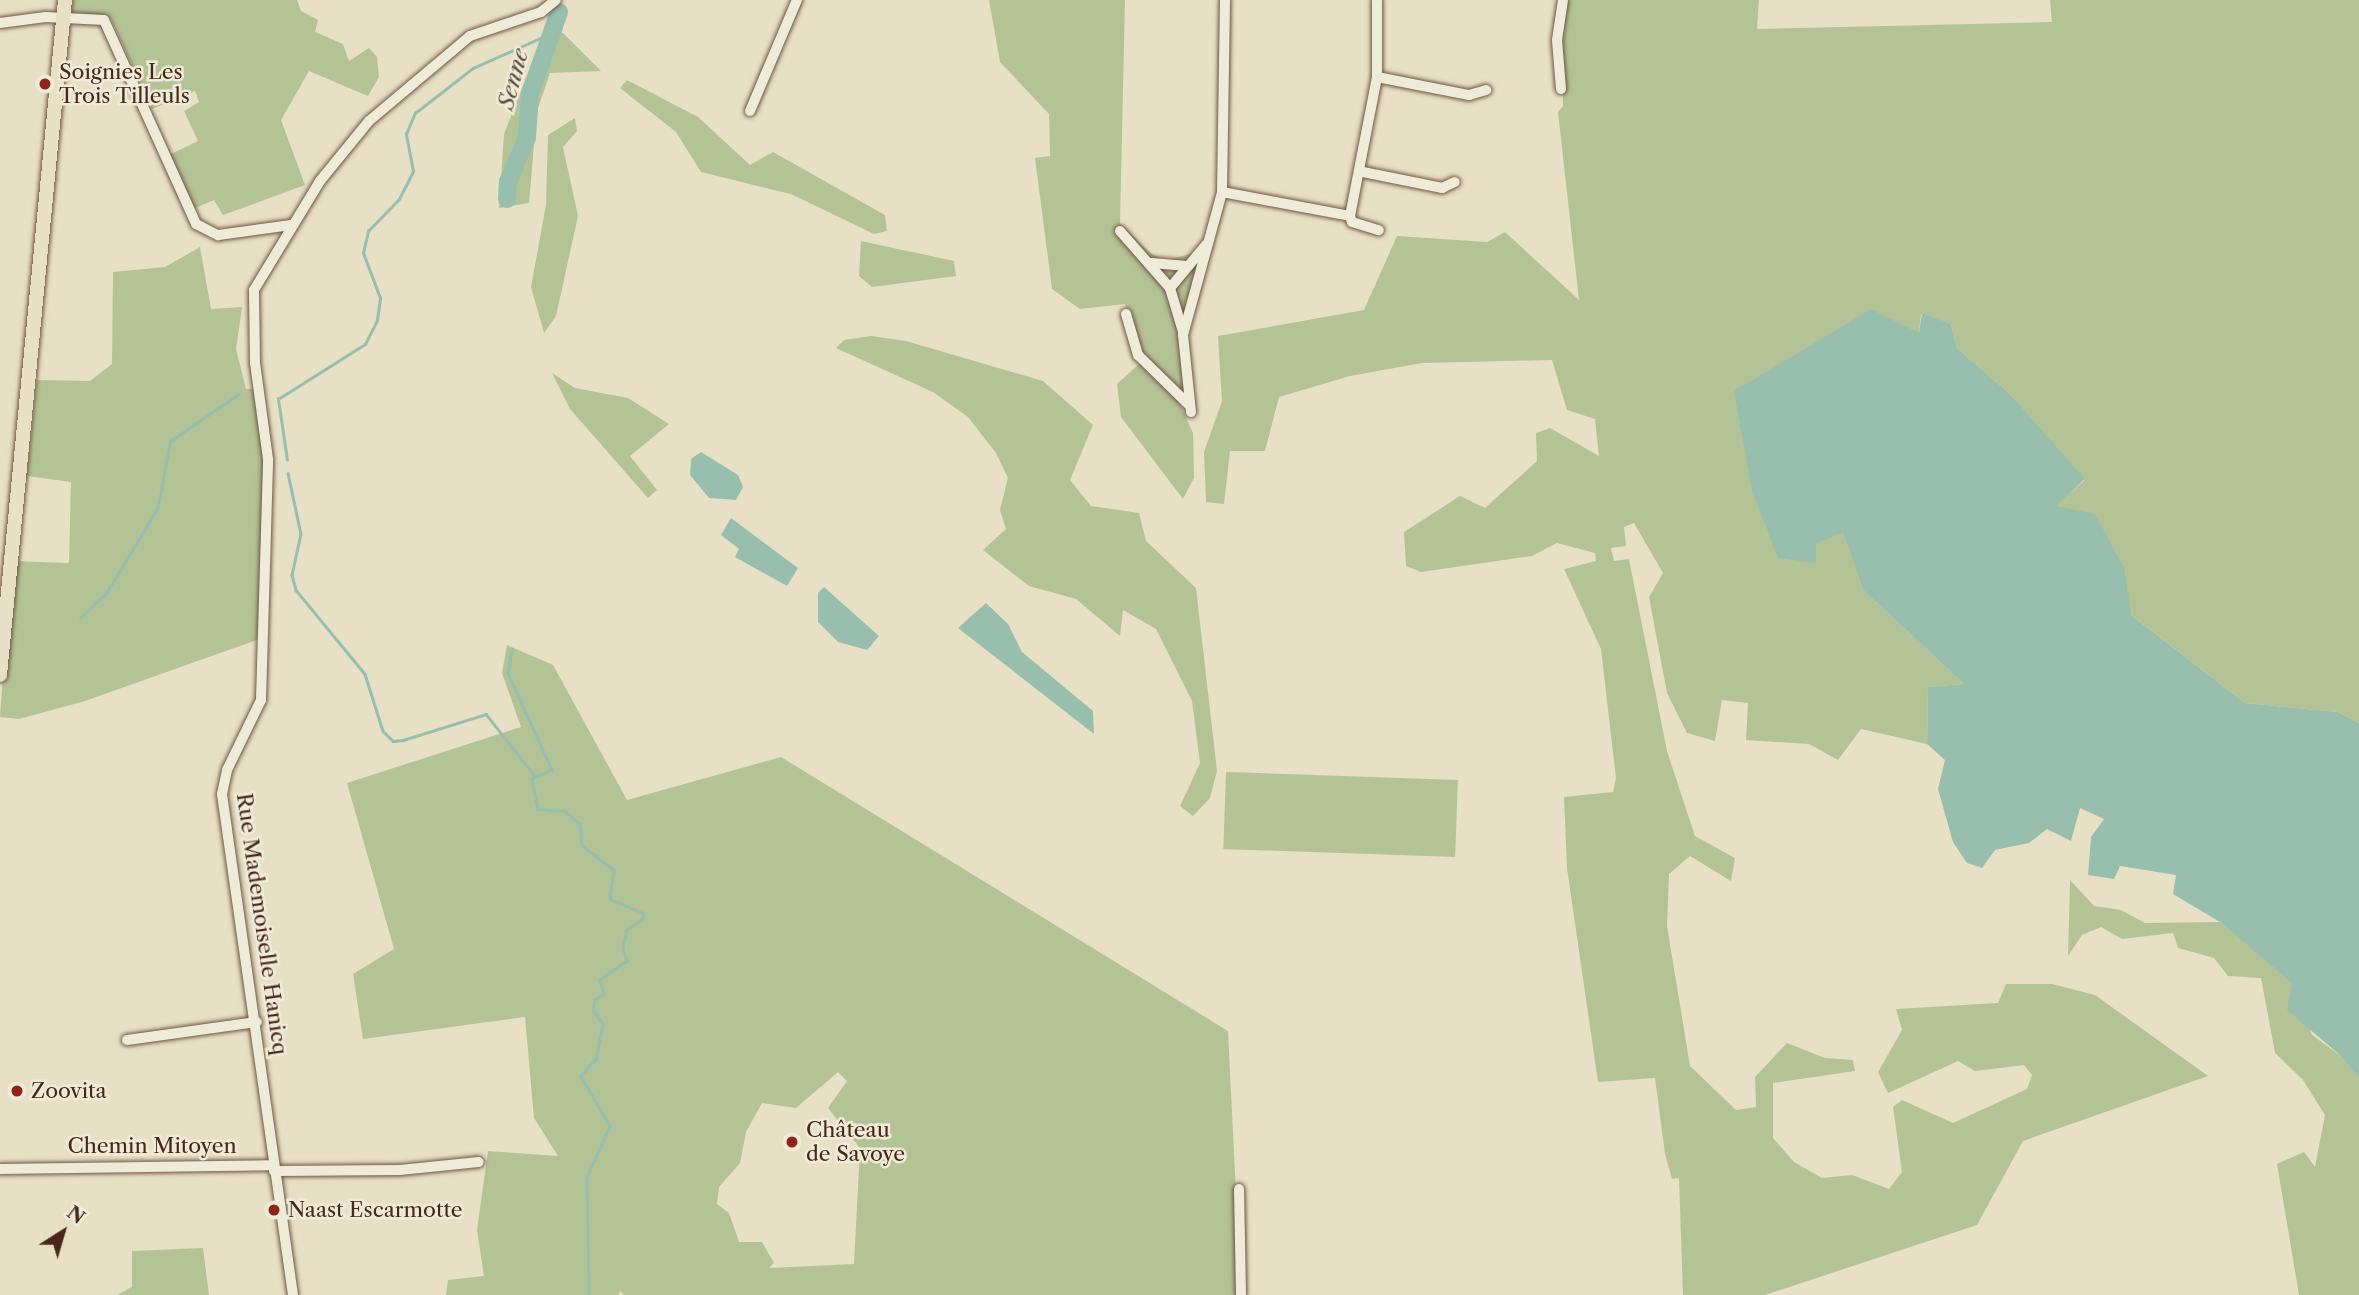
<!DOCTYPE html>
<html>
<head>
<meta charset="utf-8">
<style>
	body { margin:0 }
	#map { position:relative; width:2359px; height:1295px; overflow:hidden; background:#e7e0c5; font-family:"Libre Caslon Text",serif }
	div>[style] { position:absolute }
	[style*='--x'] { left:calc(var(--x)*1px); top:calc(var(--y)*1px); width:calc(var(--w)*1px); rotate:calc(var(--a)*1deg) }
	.green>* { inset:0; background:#b3c396; transform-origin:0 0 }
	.water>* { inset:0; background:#98beae }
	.stream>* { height:2.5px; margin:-1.25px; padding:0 1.25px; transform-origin:1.25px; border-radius:1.25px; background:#98beae }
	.river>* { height:18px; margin:-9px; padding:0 9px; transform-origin:9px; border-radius:9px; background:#98beae }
	.roads { filter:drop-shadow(0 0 2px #715642) drop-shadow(0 0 2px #715642) }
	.minor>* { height:10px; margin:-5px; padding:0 5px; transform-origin:5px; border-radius:5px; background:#efebd9 }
	.major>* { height:14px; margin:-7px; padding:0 7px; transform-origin:7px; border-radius:7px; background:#e7e0c5 }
	.dots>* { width:19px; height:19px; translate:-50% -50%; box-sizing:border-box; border:4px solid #efebd9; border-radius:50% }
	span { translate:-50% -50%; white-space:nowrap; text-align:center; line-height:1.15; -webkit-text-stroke:5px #efebd9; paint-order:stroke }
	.poi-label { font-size:21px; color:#4a2817 }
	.left { translate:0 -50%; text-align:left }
	.street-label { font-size:21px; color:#4a2817 }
	.water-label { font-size:23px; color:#5e4e3d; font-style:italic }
	.north { position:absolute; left:28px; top:1197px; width:70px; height:70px; -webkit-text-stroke:5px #efebd9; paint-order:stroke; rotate:37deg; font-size:19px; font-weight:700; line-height:28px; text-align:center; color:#4a2817 }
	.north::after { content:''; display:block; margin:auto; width:24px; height:32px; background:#4a2817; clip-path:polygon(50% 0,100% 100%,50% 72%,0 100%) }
</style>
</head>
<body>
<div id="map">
	<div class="green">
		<i style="clip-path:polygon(73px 0,297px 0,301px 11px,318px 20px,315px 32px,343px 44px,349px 61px,369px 48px,377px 57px,379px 77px,368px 96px,309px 71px,281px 120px,305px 185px,223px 215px,214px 200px,188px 211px,165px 157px,198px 141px,184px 111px,199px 102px,195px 91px,152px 109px,110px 17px,72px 12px)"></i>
		<i style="clip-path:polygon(989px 0,1125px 0,1120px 223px,1149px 252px,1166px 261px,1209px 248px,1188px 338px,1192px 403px,1176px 396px,1193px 433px,1194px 478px,1183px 499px,1121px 417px,1117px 384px,1141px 362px,1125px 304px,1080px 309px,1052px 289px,1035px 158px,1050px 156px,1049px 114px,1000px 62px)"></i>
		<i style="clip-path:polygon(1563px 0,1759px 0,1757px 29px,2052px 22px,2050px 0,2359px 0,2359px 723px,2338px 712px,2245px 703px,2130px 614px,2125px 570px,2055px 506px,2085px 480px,2011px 395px,1957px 348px,1951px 324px,1921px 314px,1919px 333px,1816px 544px,1843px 531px,1863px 590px,1964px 684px,1928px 687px,1927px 744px,1861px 729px,1838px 760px,1809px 744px,1746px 740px,1748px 703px,1722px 700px,1715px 741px,1687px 733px,1667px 693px,1649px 597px,1663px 573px,1634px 523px,1624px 527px,1626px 546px,1611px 548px,1614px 561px,1629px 559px,1667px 751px,1695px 836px,1735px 858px,1731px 881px,1690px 856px,1669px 874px,1667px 926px,1690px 1066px,1736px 1110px,1756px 1107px,1755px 1077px,1787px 1043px,1825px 1058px,1853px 1060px,1855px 1071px,1773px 1083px,1773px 1138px,1794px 1162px,1822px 1178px,1852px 1175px,1889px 1189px,1902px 1172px,1893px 1107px,1902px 1100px,1953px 1123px,2027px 1089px,2032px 1075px,2024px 1065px,1975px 1071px,1958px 1061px,1888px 1093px,1878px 1072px,1902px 1030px,1896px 1009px,1998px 1003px,2006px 984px,2052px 984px,2095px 995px,2208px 1076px,2023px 1141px,1977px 1225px,1765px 1295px,1683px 1295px,1679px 1178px,1672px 1179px,1665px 1154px,1655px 1078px,1598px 1082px,1567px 868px,1564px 797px,1613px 792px,1616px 778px,1601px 649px,1564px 569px,1596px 561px,1595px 553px,1557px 543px,1532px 556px,1421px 572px,1406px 566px,1404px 532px,1460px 496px,1485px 508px,1537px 461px,1536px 433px,1550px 428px,1599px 456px,1595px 419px,1567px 410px,1552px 360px,1422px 363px,1350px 376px,1279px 397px,1265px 451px,1230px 451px,1224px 504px,1206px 502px,1204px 452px,1222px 401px,1218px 336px,1364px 310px,1397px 236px,1487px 242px,1505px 232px,1579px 300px,1558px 112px,1563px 106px)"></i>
		<i style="clip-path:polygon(546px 27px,563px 33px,601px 71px,550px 73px,537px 111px,529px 203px,499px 208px,504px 134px)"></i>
		<i style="clip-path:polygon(627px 80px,698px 117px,750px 165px,773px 152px,885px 215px,887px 231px,874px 234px,791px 194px,701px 172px,676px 132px,620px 88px)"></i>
		<i style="clip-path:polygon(575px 118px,577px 131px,563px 147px,578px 216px,556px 316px,544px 333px,531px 287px,546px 205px,548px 135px)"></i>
		<i style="clip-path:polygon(861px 241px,954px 261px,956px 276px,872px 287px,859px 276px)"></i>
		<i style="clip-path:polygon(200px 247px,211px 309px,242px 307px,236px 349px,246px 389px,258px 389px,267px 448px,262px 638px,85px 701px,19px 719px,0 717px,11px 561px,69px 563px,71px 482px,27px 476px,37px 380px,90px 381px,112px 364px,113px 272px,165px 267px)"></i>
		<i style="clip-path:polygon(871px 336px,906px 341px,1043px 381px,1093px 425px,1070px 480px,1091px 506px,1139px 513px,1146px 541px,1196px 588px,1217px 771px,1210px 798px,1193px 816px,1180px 806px,1200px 763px,1192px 701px,1156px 629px,1123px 610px,1120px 636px,1076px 599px,1029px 586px,983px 550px,1006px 529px,1000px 510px,1008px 478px,996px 453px,968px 417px,933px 392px,836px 348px,844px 340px)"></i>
		<i style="clip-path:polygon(552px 373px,575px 388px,628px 398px,669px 424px,630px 456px,657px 490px,648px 498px,570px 409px)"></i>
		<i style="clip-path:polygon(evenodd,507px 645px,553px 665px,627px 800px,781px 757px,1228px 1031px,1241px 1295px,624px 1295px,620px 1291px,619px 1295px,446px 1295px,448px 1280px,484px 1276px,477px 1230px,488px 1151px,558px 1156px,534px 1118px,525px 1017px,363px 1039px,353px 974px,394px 949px,347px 783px,521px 727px,502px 673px,507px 645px,838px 1072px,847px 1081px,828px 1108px,860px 1148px,854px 1264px,769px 1268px,774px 1263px,762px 1242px,739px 1242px,729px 1213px,717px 1204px,719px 1187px,740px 1163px,746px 1132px,762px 1103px,796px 1108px,838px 1072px)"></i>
		<i style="left:1226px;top:772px;width:232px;height:77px;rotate:2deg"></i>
		<i style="clip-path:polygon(2070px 880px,2094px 906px,2121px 910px,2145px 923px,2220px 922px,2293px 983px,2312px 1035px,2341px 1056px,2359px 1079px,2359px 1295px,2299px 1295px,2277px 1164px,2304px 1152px,2315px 1167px,2325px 1115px,2303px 1080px,2275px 1053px,2261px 978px,2228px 976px,2214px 958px,2178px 948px,2173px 933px,2122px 939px,2101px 927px,2082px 935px,2068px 956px)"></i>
		<i style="clip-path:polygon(203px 1248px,209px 1295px,117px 1295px,132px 1287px,132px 1251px)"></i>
	</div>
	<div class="water">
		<i style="clip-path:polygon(1871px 309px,1919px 333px,1922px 313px,1951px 324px,1957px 348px,2011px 395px,2085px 479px,2056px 506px,2095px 514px,2125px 570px,2131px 615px,2245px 703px,2338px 712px,2359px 723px,2359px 1079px,2341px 1056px,2287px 1010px,2292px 983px,2220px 922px,2173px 894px,2176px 875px,2120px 866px,2114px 879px,2088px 875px,2091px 837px,2104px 819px,2080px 808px,2071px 841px,2047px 829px,2029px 843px,1995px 850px,1982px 868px,1967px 863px,1953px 842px,1938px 789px,1945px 760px,1927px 744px,1928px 687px,1964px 684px,1863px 590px,1843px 532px,1816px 544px,1816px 563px,1778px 558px,1752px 491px,1734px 391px)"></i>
		<i style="clip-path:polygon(701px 452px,738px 475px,743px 487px,736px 500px,709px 498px,690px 475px,691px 459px)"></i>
		<i style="clip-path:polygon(731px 518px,798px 568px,787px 586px,735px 557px,739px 549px,721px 535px)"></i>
		<i style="clip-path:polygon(824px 587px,879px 636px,867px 650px,838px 642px,818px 622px,818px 593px)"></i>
		<i style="clip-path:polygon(986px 603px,1008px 624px,1022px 652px,1093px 711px,1094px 734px,958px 628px)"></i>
	</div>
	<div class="stream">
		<i style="--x:287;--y:460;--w:62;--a:-98.4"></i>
		<i style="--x:278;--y:399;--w:103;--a:-32.3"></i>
		<i style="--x:365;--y:344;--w:27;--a:-63"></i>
		<i style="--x:377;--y:320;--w:22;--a:-82"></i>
		<i style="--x:380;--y:298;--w:48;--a:-110.7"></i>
		<i style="--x:363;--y:253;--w:23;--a:-77"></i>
		<i style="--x:368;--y:231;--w:45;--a:-45.9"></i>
		<i style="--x:399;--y:199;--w:31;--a:-63"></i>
		<i style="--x:413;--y:171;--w:38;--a:-101"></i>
		<i style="--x:406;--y:134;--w:23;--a:-67"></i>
		<i style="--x:415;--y:113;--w:73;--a:-37.8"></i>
		<i style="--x:473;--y:68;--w:89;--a:-24"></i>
		<i style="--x:288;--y:473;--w:62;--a:78"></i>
		<i style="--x:301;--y:534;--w:42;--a:102.4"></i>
		<i style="--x:292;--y:575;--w:16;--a:75"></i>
		<i style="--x:296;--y:590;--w:109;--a:50.6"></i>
		<i style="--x:365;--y:674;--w:60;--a:72.5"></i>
		<i style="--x:383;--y:731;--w:14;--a:45"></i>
		<i style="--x:393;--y:741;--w:10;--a:-6"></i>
		<i style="--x:403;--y:740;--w:87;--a:-17.4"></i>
		<i style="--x:486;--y:714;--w:80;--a:51.6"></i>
		<i style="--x:80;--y:618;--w:37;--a:-44"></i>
		<i style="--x:107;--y:592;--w:99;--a:-59"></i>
		<i style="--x:158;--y:507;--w:67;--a:-79.7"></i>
		<i style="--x:170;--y:441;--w:83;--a:-34.3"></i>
		<i style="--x:512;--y:649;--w:24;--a:99"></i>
		<i style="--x:508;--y:673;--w:107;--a:65.6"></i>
		<i style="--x:552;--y:770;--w:22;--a:156"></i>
		<i style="--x:532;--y:779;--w:31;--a:79"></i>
		<i style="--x:538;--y:809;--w:27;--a:4"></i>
		<i style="--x:565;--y:811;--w:20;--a:41"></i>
		<i style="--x:580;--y:824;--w:21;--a:85"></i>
		<i style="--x:582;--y:845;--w:41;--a:38"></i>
		<i style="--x:614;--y:870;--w:29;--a:98"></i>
		<i style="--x:610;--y:899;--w:36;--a:23"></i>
		<i style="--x:643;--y:913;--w:6;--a:90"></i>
		<i style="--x:643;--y:919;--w:19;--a:145"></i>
		<i style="--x:627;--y:930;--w:18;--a:103"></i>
		<i style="--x:623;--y:948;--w:14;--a:73"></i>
		<i style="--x:627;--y:961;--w:33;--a:145"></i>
		<i style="--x:600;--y:980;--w:15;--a:74"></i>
		<i style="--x:604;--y:994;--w:11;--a:146"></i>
		<i style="--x:595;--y:1000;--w:10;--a:101"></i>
		<i style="--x:593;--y:1010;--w:17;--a:54"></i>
		<i style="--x:603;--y:1024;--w:36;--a:101"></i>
		<i style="--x:596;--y:1059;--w:23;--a:131"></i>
		<i style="--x:581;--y:1076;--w:58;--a:59.9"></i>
		<i style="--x:610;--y:1126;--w:57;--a:113.9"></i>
		<i style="--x:587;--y:1178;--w:117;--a:89"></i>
	</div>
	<div class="river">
		<i style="--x:507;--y:199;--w:17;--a:-87"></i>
		<i style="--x:508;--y:182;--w:49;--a:-67.1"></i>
		<i style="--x:527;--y:137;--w:43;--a:-86"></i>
		<i style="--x:530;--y:94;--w:87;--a:-70.5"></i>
	</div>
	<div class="roads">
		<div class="minor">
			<i style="--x:0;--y:23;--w:46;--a:-7.4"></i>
			<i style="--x:46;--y:17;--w:58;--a:3"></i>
			<i style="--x:104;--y:20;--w:224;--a:65.7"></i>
			<i style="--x:196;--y:224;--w:25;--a:27"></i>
			<i style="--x:218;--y:235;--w:74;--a:-7.8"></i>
			<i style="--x:1377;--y:77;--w:94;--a:11.1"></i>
			<i style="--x:1469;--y:95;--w:18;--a:-16"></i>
			<i style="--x:1561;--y:89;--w:49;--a:-94.7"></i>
			<i style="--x:1557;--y:40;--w:40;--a:-81.5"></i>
			<i style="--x:750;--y:111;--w:121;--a:-67.1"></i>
			<i style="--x:1363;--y:172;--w:81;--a:11.4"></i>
			<i style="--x:1442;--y:188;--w:14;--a:-25"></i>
			<i style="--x:1222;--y:192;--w:130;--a:10.6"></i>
			<i style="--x:1350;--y:216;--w:142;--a:-79"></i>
			<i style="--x:1377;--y:77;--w:77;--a:-90"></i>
			<i style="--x:1350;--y:216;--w:6;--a:72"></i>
			<i style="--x:1352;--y:222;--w:28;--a:17"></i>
			<i style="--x:1120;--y:231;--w:76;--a:48.7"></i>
			<i style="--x:1170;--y:288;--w:46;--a:73.5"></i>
			<i style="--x:1152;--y:263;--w:32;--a:5"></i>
			<i style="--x:1170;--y:288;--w:56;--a:-50.1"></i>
			<i style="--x:1126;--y:314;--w:43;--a:73.7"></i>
			<i style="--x:1138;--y:355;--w:71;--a:44.4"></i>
			<i style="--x:1191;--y:412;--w:77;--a:-95.9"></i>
			<i style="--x:1183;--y:335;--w:148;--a:-74.7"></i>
			<i style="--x:1222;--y:192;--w:192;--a:-89.1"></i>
			<i style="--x:127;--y:1040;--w:131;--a:-7.9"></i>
			<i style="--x:0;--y:1169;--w:273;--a:-0.8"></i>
			<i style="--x:274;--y:1171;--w:126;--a:-0.5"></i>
			<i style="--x:400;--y:1170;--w:79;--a:-5.8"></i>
			<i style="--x:1239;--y:1189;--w:106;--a:88.9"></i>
			<i style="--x:293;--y:1295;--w:506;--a:-98.07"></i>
			<i style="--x:222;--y:794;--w:25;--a:-78"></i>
			<i style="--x:227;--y:770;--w:78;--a:-64.1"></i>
			<i style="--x:261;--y:700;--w:241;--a:-88.3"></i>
			<i style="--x:268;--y:459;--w:97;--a:-97.7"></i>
			<i style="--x:255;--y:363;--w:73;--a:-90.8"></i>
			<i style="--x:254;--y:290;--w:127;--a:-58.8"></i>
			<i style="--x:320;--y:181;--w:77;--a:-50.8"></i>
			<i style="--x:369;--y:121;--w:132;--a:-40.1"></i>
			<i style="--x:470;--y:36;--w:75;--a:-18.7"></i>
			<i style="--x:541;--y:12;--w:19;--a:-39"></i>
		</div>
		<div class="major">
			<i style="--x:0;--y:675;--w:678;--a:-84.5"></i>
		</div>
	</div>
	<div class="dots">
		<i style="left:45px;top:84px;background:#8f2418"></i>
		<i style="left:17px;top:1091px;background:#8f2418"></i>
		<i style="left:792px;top:1142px;background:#8f2418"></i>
		<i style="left:274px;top:1210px;background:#8f2418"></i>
	</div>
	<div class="poi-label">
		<span class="left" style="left:59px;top:84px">Soignies Les<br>Trois Tilleuls</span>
		<span class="left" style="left:31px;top:1091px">Zoovita</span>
		<span class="left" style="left:806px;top:1142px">Château<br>de Savoye</span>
		<span class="left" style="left:288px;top:1210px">Naast Escarmotte</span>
	</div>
	<div class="street-label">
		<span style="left:262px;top:924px;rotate:82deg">Rue Mademoiselle Hanicq</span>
		<span style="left:152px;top:1146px">Chemin Mitoyen</span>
	</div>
	<div class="water-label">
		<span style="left:513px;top:79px;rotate:-75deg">Senne</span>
	</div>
	<div class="north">N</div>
</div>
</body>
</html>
